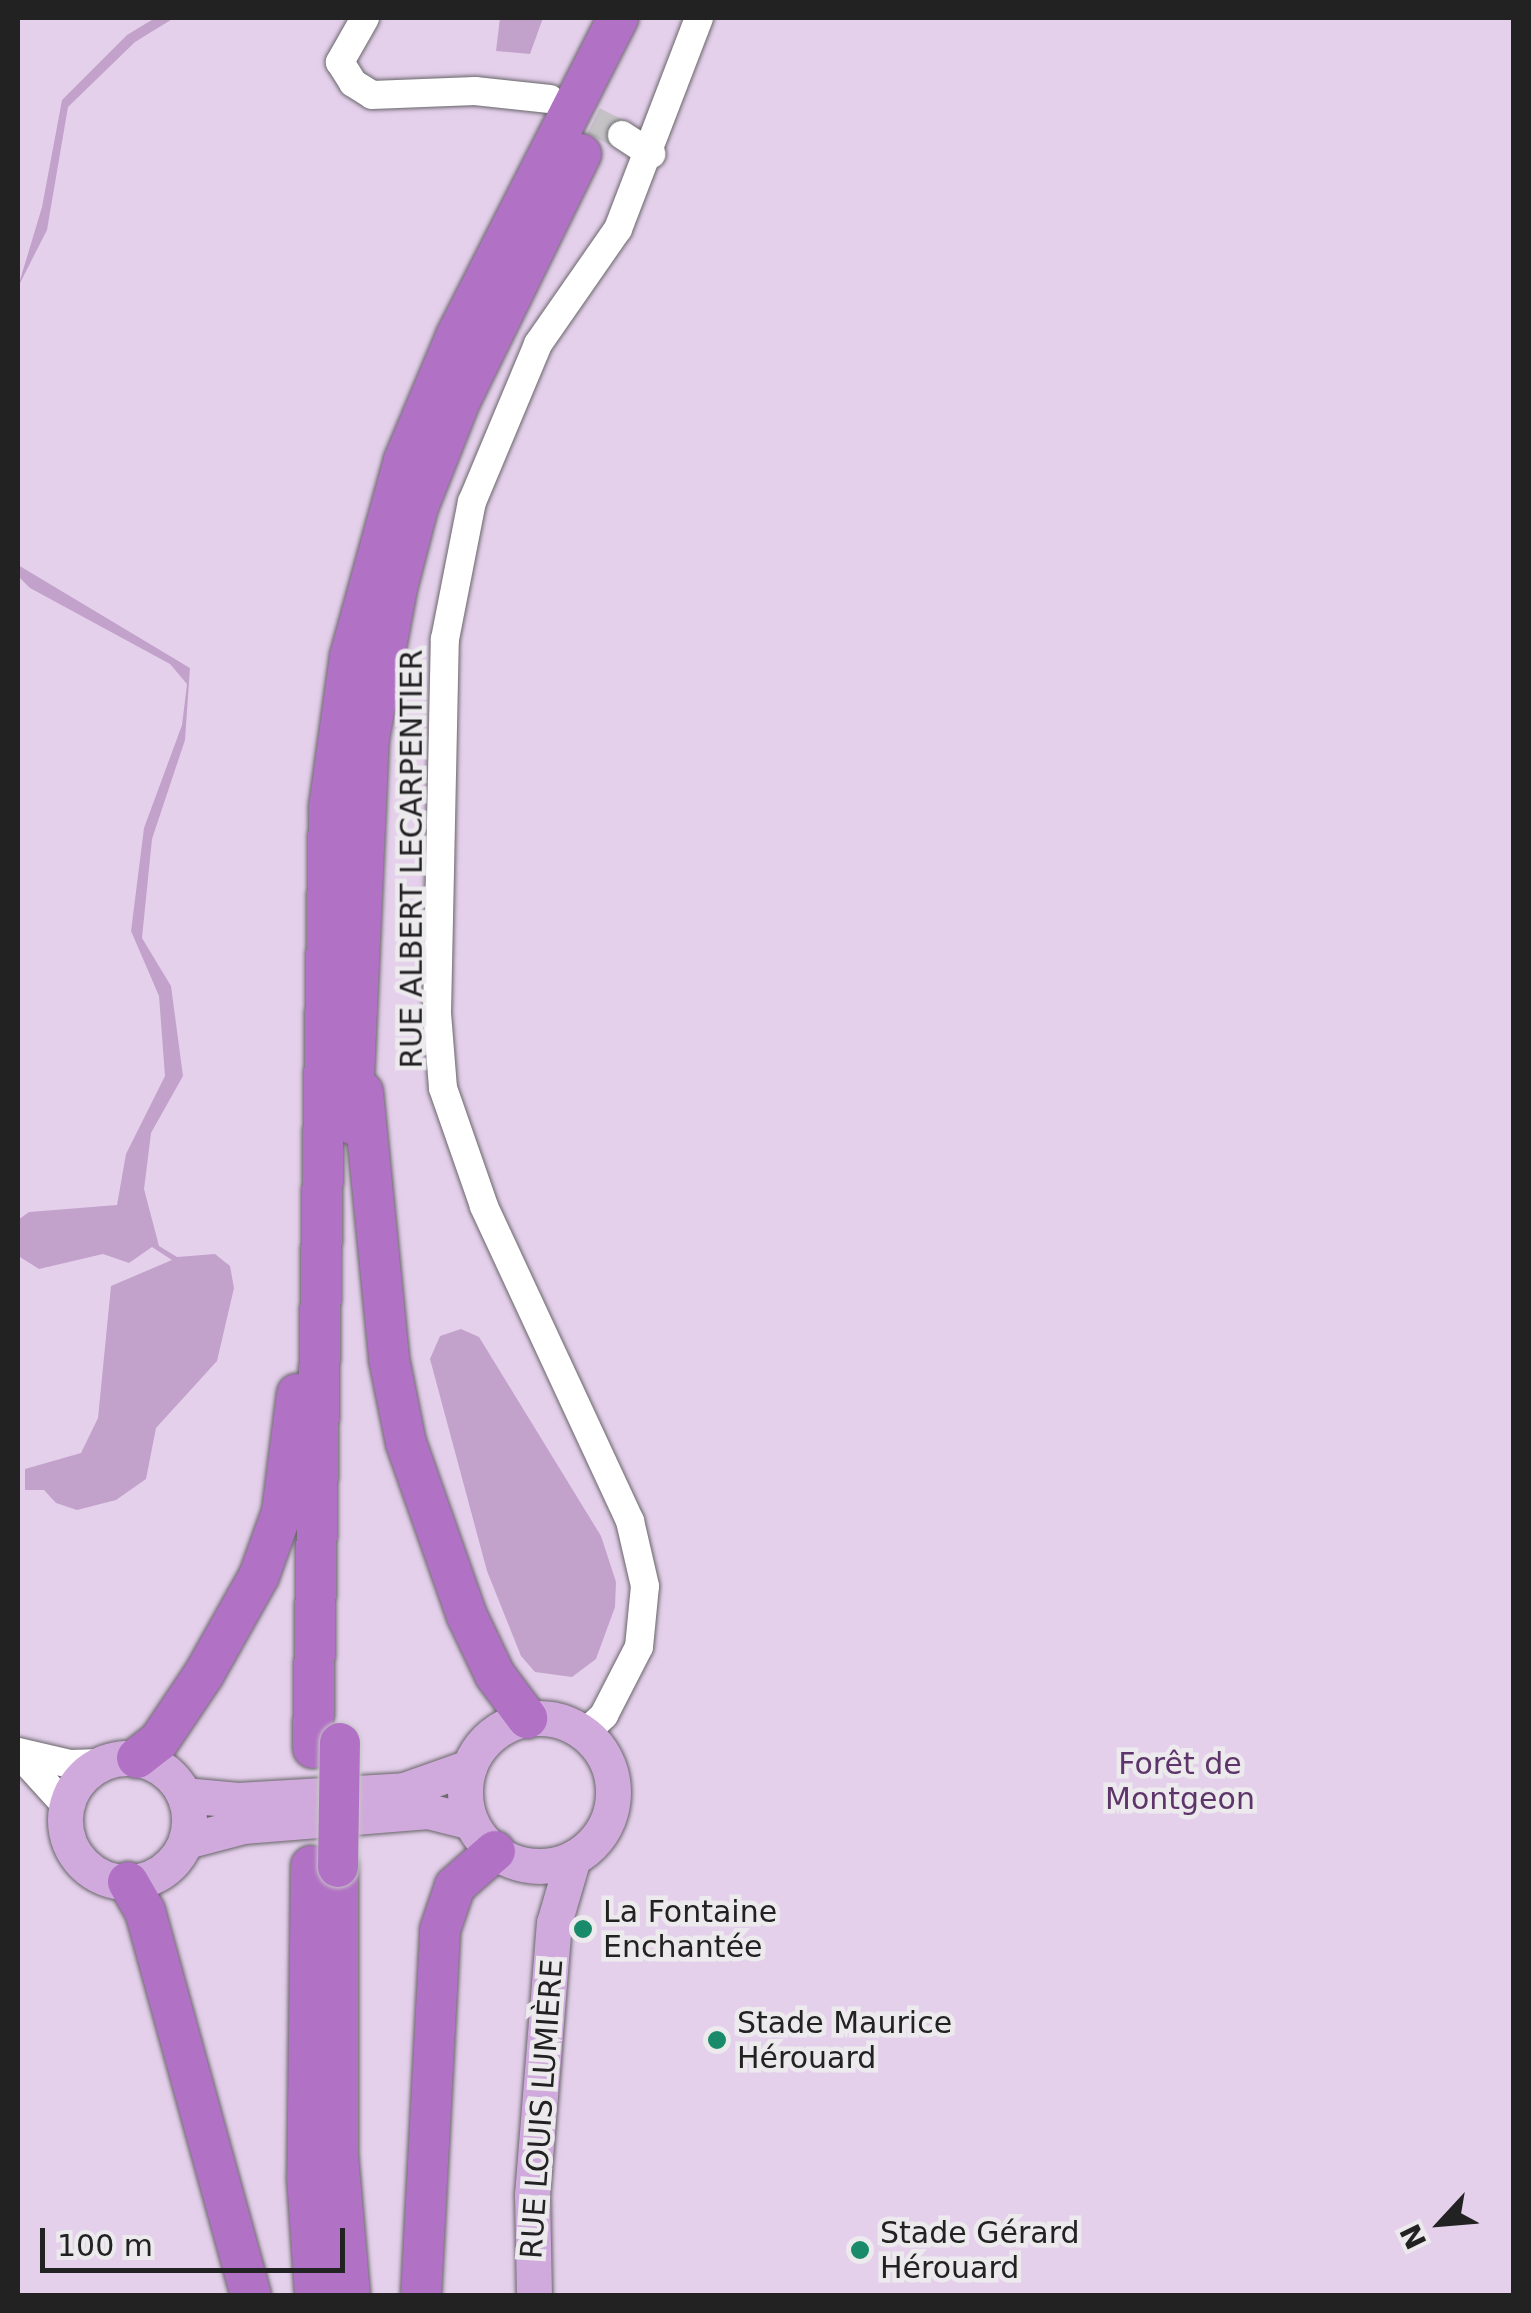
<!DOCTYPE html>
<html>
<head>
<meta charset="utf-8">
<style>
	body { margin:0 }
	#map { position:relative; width:1531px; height:2313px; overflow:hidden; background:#eceaed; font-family:"DejaVu Sans",sans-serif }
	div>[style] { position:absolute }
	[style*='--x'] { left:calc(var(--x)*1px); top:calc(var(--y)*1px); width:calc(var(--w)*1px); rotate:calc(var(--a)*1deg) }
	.green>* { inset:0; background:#e5d0ec; transform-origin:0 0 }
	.water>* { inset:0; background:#c2a2cb }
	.minor-tunnel>* { height:28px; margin-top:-14px; transform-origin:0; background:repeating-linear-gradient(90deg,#c4c2c5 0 28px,transparent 0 42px) }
	.roads { filter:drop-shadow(0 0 2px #686669) drop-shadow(0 0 2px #686669) }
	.minor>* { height:28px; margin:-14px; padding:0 14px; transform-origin:14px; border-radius:14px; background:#fff }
	.major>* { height:35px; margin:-17.5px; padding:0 17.5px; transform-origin:17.5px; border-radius:17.5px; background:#d0aadc }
	.major>.ring { margin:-17.5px; padding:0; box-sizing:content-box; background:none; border:35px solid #d0aadc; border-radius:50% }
	.highway>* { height:40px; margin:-20px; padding:0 20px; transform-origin:20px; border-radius:20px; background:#b171c5 }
	.bridges { filter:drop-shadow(0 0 2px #c6c6c6) drop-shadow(0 0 2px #c6c6c6) }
	.highway-bridge>* { height:40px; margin:-20px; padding:0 20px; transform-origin:20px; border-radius:20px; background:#b171c5 }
	.dots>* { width:28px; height:28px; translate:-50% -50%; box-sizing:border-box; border:5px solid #eceaed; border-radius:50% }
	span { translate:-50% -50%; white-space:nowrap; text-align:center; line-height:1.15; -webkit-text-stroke:9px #eceaed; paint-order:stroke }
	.street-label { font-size:30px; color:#232223 }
	.park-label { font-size:30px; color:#5e356a }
	.poi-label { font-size:30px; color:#232223 }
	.left { translate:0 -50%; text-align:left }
	.frame { position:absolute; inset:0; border:20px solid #232223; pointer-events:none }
	.north { position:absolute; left:1391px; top:2173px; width:100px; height:100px; -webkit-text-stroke:8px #eceaed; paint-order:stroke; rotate:244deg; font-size:28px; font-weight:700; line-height:40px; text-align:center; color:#232223 }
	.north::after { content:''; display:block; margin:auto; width:35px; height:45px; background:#232223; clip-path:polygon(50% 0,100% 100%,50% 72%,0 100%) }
	.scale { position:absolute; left:40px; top:2228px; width:305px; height:45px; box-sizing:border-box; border:5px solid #232223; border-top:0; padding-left:12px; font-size:30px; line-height:35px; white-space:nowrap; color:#232223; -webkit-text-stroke:8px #eceaed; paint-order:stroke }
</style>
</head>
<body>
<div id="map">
	<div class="green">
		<i style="left:18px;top:18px;width:1495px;height:2277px"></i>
	</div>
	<div class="water">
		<i style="clip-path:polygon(155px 18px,174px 18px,135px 42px,68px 107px,47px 230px,18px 287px,42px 207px,62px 100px,127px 35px)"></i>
		<i style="clip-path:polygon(500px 18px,543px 18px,530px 54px,496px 51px)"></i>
		<i style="clip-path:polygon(18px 565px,190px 668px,185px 740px,152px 839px,142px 938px,171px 986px,183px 1076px,151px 1133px,144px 1189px,159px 1246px,177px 1257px,215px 1254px,230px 1266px,234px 1288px,217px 1361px,156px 1428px,146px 1479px,116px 1500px,77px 1510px,56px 1503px,44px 1490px,25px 1490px,25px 1469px,81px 1453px,98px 1418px,111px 1286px,172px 1260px,152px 1247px,129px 1263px,103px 1254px,39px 1269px,20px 1257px,18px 1220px,29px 1212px,117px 1205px,126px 1154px,165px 1076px,159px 996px,131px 931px,144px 828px,182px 725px,187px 684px,170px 664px,30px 588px,18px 576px)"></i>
		<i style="clip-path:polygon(461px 1329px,479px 1337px,601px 1536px,616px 1582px,615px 1607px,596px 1659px,572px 1677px,535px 1672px,521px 1656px,487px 1571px,430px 1359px,440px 1336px)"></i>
	</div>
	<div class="minor-tunnel">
		<i style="--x:556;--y:102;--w:74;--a:26.6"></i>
	</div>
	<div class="roads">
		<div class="minor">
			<i style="--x:365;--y:18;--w:51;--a:119.6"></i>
			<i style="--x:340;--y:62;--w:25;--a:58"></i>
			<i style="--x:353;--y:83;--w:22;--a:32"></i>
			<i style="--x:372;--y:95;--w:103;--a:-2.2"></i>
			<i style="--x:475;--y:91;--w:75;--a:6.1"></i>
			<i style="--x:622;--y:135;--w:35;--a:33"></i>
			<i style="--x:585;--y:1733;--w:26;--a:-43"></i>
			<i style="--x:604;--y:1715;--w:76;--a:-62.8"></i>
			<i style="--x:639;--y:1647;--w:61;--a:-84.4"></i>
			<i style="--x:645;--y:1586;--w:67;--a:-103"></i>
			<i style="--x:630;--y:1521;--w:347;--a:-114.9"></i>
			<i style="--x:484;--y:1206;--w:125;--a:-109.2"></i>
			<i style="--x:443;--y:1088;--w:75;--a:-94.6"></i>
			<i style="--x:437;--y:1013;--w:374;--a:-88.8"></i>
			<i style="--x:445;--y:639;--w:140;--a:-78.9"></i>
			<i style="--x:472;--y:502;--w:171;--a:-67.3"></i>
			<i style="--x:538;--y:344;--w:140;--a:-55.2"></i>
			<i style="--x:618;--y:229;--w:226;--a:-69"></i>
			<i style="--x:18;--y:1752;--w:53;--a:13"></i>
			<i style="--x:70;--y:1764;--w:32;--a:-2"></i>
			<i style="--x:19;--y:1754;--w:72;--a:47.8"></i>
		</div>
		<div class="major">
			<i class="ring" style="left:465px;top:1718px;width:113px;height:113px"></i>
			<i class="ring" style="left:65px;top:1758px;width:89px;height:89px"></i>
			<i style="--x:184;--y:1795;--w:54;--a:5.3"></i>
			<i style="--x:238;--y:1800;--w:166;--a:-3.4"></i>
			<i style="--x:404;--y:1790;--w:69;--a:-19.5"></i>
			<i style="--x:186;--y:1841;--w:59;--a:-14.7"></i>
			<i style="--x:243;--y:1826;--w:186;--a:-4.6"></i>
			<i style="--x:428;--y:1811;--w:44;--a:14.3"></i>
			<i style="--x:534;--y:2296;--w:101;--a:-91.1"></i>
			<i style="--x:532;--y:2195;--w:273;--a:-85.4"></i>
			<i style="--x:554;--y:1923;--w:68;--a:-73.7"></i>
		</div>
		<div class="highway">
			<i style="--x:363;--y:1092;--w:268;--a:84.4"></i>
			<i style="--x:389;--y:1359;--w:86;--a:78.6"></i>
			<i style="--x:406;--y:1443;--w:183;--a:70.6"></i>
			<i style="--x:467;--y:1616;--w:65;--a:64.6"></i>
			<i style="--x:495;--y:1675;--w:54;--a:53.3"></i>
			<i style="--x:352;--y:1124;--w:386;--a:-87.5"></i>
			<i style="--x:369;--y:738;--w:153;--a:-79.4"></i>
			<i style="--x:397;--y:588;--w:84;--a:-75.5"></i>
			<i style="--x:418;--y:507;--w:114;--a:-68.4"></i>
			<i style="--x:460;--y:401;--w:275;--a:-63.9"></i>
			<i style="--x:313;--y:1748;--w:941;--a:-89.03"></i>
			<i style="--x:329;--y:807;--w:152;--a:-82.1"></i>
			<i style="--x:350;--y:656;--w:203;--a:-74.6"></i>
			<i style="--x:404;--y:460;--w:134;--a:-67.2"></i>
			<i style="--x:456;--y:336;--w:357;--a:-63"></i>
			<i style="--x:137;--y:1758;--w:28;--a:-38"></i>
			<i style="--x:159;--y:1741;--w:81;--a:-56.1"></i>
			<i style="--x:204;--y:1674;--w:112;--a:-60.7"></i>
			<i style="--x:259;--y:1576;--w:68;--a:-70.2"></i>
			<i style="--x:282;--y:1512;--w:119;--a:-82.8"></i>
			<i style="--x:311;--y:1866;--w:312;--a:90.7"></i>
			<i style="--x:307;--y:2178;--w:118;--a:86.1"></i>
			<i style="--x:338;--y:1867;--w:288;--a:90"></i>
			<i style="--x:338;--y:2155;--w:142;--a:85.1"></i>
			<i style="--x:128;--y:1882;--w:34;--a:60"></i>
			<i style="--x:145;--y:1911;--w:399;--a:74.6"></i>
			<i style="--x:421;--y:2296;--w:366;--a:-87"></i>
			<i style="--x:440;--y:1930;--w:46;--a:-71.2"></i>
			<i style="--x:455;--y:1886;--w:53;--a:-41.2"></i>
		</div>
	</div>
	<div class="bridges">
		<div class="highway-bridge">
			<i style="--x:338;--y:1867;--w:124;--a:-89.1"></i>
		</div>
	</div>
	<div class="dots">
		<i style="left:583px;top:1929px;background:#198a6a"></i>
		<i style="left:717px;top:2040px;background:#198a6a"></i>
		<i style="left:860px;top:2250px;background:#198a6a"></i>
	</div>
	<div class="street-label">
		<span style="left:412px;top:859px;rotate:-90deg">RUE ALBERT LECARPENTIER</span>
		<span style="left:542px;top:2109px;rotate:-86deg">RUE LOUIS LUMIÈRE</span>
	</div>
	<div class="park-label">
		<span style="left:1180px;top:1781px">Forêt de<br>Montgeon</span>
	</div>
	<div class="poi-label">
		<span class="left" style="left:603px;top:1929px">La Fontaine<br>Enchantée</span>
		<span class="left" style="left:737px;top:2040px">Stade Maurice<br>Hérouard</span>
		<span class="left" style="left:880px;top:2250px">Stade Gérard<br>Hérouard</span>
	</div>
	<div class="frame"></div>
	<div class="north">N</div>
	<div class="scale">100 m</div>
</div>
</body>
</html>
